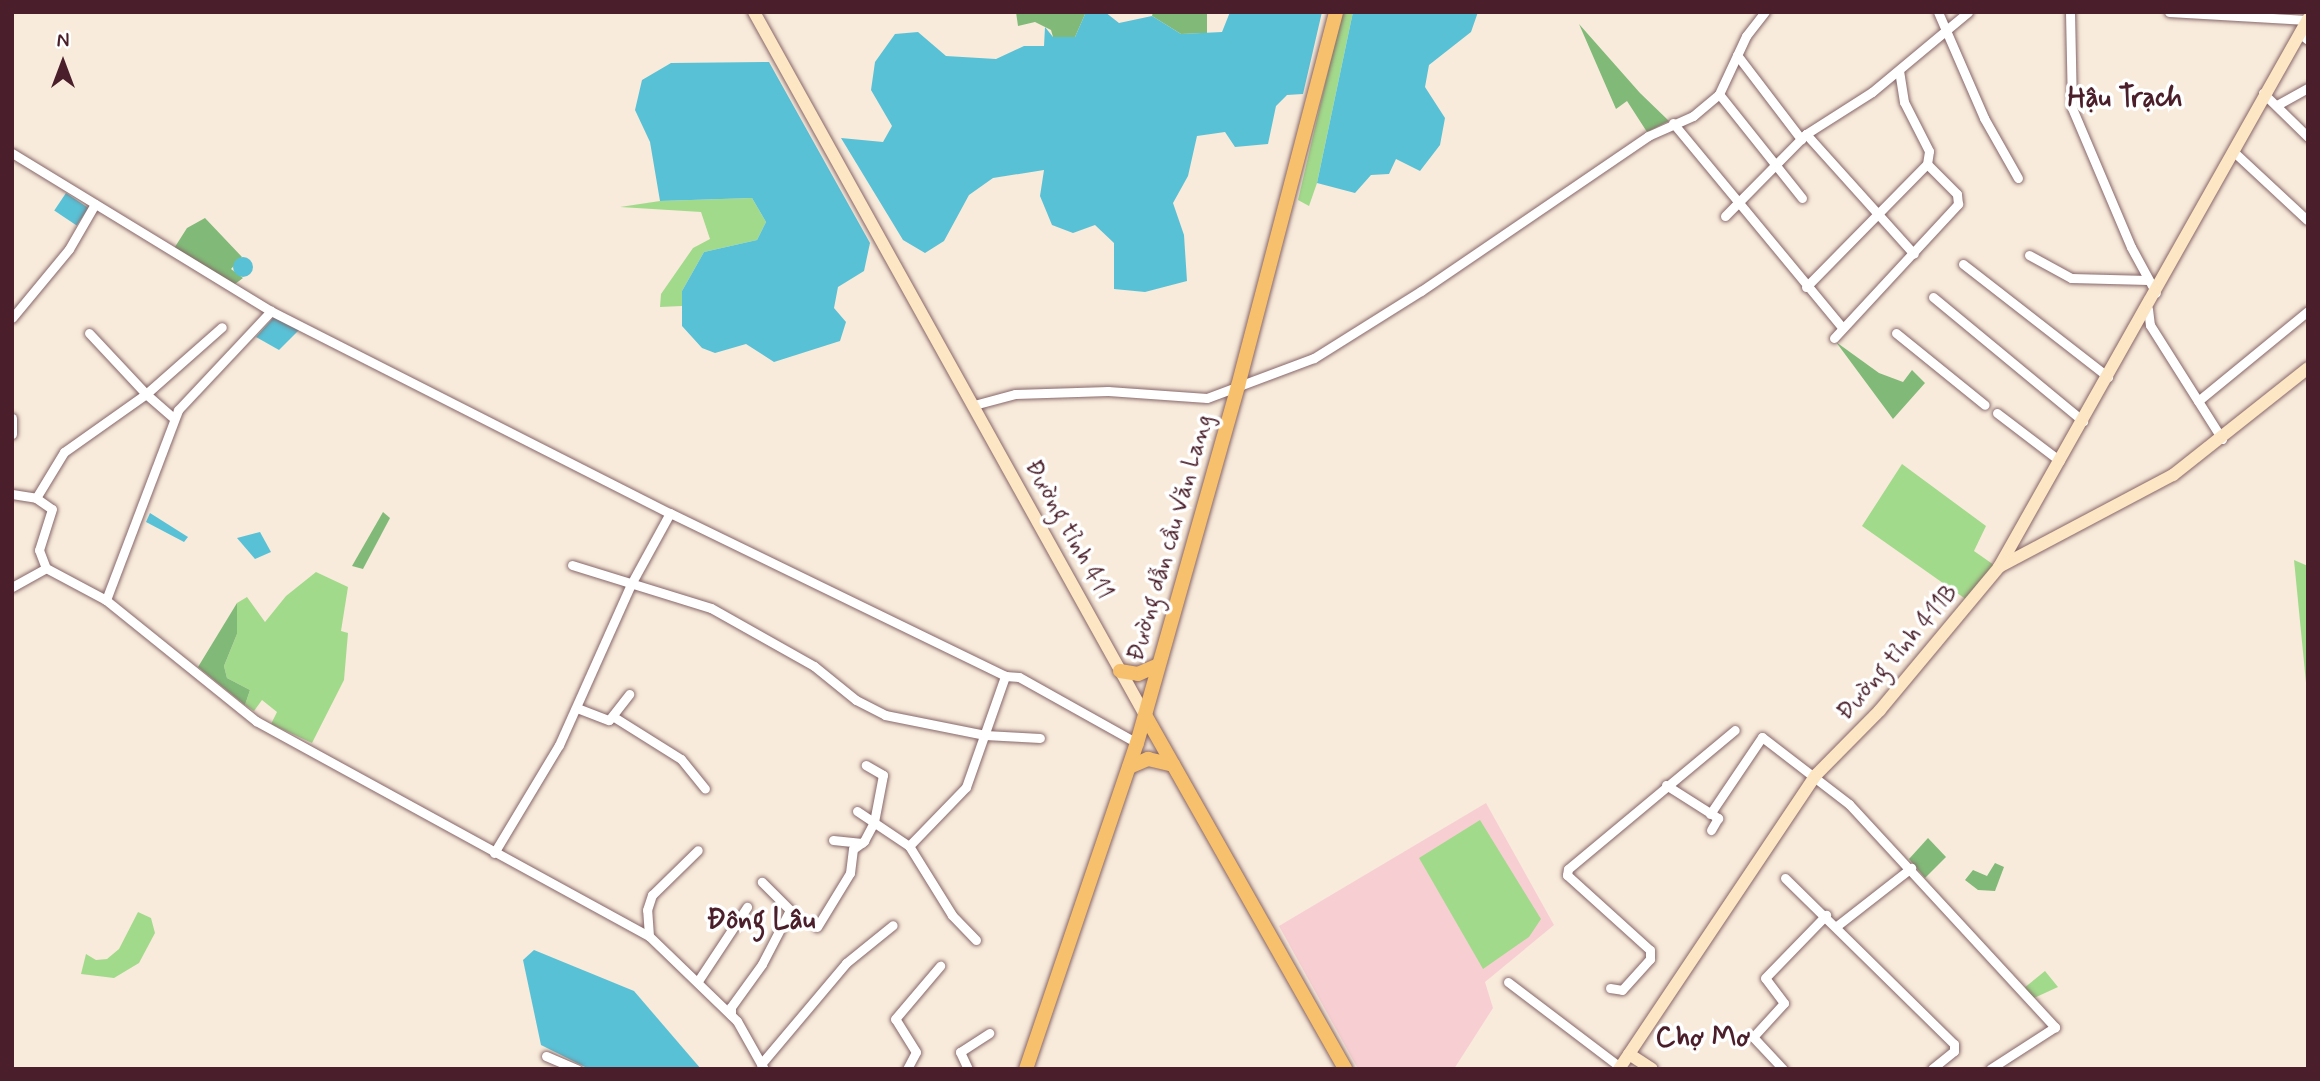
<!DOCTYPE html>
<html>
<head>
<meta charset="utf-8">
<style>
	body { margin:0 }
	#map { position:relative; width:2320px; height:1081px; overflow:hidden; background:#f8ebdb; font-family:Mynerve,sans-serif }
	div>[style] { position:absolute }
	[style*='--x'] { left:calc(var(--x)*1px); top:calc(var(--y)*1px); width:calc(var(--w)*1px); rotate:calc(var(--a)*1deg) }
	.built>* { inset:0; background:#f7cfd3 }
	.green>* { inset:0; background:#a2da8c }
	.forest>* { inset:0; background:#81ba78 }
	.water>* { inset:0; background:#59c1d6; transform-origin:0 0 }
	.round { border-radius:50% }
	.roads { filter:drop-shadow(0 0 2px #876669) drop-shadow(0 0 2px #876669) }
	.street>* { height:9px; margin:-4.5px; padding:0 4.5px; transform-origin:4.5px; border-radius:4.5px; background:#fff }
	.secondary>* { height:12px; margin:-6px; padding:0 6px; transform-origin:6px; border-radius:6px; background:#fce6c4 }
	.primary>* { height:14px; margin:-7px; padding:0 7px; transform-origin:7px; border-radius:7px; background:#f7c06c }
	span { translate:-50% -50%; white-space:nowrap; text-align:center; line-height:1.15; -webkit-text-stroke:7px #fff; paint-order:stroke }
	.street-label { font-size:24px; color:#4a1f2b }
	.quarter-label { font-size:28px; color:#4a1f2b; font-weight:700 }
	.frame { position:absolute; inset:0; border:14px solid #4a1f2b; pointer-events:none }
	.north { position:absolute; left:28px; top:28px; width:70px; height:70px; -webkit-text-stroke:5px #fff; paint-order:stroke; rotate:0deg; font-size:19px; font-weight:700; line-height:28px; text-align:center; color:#4a1f2b }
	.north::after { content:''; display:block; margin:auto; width:24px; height:32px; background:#4a1f2b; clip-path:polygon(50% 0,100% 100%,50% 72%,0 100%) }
</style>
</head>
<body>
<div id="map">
	<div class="built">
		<i style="clip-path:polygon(1486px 803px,1554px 925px,1485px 982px,1493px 1008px,1454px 1069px,1358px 1069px,1279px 926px)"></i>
	</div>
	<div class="green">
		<i style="clip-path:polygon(1342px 12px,1353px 12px,1317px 183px,1309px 206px,1298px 200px)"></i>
		<i style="clip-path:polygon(752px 198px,766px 222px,757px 240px,704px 252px,682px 291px,682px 306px,660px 307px,661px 294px,693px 248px,710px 239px,701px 212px,620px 207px,660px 201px)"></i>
		<i style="clip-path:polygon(1902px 464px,1986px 526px,1974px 551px,1994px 565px,1967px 600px,1862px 526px)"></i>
		<i style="clip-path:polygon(2294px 560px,2308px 566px,2308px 703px)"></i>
		<i style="clip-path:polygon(316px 572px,348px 587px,341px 631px,348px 633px,344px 680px,312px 743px,271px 724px,277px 712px,262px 700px,254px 711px,245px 705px,250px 690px,227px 678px,224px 666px,237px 634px,237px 603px,247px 597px,265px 622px,286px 596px)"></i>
		<i style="clip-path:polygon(1480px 820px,1541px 919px,1529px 937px,1483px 969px,1419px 858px)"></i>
		<i style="clip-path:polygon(138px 912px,151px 918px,155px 933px,139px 963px,114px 978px,81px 974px,86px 954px,96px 960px,107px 959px,119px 949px)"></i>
		<i style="clip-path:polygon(2045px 971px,2058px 987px,2034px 998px,2024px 988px)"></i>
	</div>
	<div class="forest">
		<i style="clip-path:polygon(1016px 12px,1086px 12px,1075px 37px,1053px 37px,1051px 30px,1035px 22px,1018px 26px)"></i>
		<i style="clip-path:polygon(1153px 12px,1207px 12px,1207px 33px,1181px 34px,1152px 16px)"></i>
		<i style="clip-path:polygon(1579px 24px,1640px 93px,1669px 121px,1647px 132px,1627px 101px,1616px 109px)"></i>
		<i style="clip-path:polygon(205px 218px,242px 257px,231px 269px,243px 278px,231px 287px,173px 250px,187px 228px)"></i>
		<i style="clip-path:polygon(1836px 342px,1879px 373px,1903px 382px,1912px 370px,1925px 383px,1893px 419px)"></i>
		<i style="clip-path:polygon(383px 512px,390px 518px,363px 569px,352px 566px)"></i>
		<i style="clip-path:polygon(237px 603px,237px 634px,224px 666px,227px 678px,250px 690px,245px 705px,198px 667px)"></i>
		<i style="clip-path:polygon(1928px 838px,1946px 857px,1925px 878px,1909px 859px)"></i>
		<i style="clip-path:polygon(1995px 863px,2004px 867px,1995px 891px,1978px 890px,1965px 880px,1973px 870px,1987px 876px)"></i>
	</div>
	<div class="water">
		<i style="clip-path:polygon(1086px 12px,1105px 12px,1119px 23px,1152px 16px,1181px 34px,1222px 32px,1230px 12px,1322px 12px,1303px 94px,1287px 95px,1276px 106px,1268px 144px,1235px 147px,1225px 132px,1197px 136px,1188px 176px,1173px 203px,1184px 235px,1187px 281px,1145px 292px,1114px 289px,1114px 243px,1095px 225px,1073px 233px,1052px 225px,1040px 196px,1044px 170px,993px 178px,969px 195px,944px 241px,925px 253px,903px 240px,841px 138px,883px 142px,892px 126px,871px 90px,875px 62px,895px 34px,918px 32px,946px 56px,996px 59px,1024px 46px,1044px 46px,1045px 27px,1053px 37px,1075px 37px)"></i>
		<i style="clip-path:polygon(1353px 12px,1478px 12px,1471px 32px,1429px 65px,1425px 87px,1445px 118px,1440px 145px,1420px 171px,1396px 159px,1389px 174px,1371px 175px,1355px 193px,1317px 183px)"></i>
		<i style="clip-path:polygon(769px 62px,870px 243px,864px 271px,838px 287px,834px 308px,846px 322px,840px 341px,774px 362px,746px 344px,715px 353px,702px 348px,682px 326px,682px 291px,704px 252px,757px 240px,766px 222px,752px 198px,660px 201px,650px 142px,635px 110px,642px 80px,671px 63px)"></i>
		<i style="left:66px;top:193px;width:27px;height:21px;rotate:34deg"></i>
		<i class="round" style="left:233px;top:257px;width:20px;height:20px"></i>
		<i style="clip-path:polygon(276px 315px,299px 330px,279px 350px,256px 337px)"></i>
		<i style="clip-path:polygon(150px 513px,188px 537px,184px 542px,146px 522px)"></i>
		<i style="clip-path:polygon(260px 532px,271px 552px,255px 559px,237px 538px)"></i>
		<i style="clip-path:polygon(534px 950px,634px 991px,701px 1069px,589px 1069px,541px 1045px,523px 960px)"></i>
	</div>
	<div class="roads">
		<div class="street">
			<i style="--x:1938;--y:12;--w:116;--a:66.5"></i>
			<i style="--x:1984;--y:118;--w:69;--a:60.5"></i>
			<i style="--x:2070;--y:12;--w:96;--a:88.8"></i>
			<i style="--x:2072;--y:108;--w:151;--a:67"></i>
			<i style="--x:2131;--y:247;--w:52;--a:61.5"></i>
			<i style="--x:2169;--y:12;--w:138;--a:3.3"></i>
			<i style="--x:2299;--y:33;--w:11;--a:38"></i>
			<i style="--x:1737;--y:55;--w:106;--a:52.7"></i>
			<i style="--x:2263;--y:93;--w:63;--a:44.4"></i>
			<i style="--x:1719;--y:94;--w:133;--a:51.4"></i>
			<i style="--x:2277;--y:105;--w:35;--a:-29"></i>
			<i style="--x:1673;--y:123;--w:265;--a:50.4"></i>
			<i style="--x:1806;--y:134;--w:161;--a:48"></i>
			<i style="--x:12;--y:153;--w:303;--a:31.4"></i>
			<i style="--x:271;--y:311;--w:447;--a:26.9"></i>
			<i style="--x:670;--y:513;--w:373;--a:25.9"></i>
			<i style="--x:1005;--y:676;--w:14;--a:4"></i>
			<i style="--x:1019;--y:677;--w:135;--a:29.2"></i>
			<i style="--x:2235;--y:153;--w:98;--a:42.9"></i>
			<i style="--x:1725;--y:216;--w:115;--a:-45.4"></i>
			<i style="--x:1806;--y:134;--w:78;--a:-32.5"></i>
			<i style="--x:1872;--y:92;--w:125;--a:-39.8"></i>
			<i style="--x:2029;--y:255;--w:48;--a:28.7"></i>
			<i style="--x:2071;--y:278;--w:77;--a:1.5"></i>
			<i style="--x:1963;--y:264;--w:184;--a:37.9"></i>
			<i style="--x:1806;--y:287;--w:173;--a:-45.5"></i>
			<i style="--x:1927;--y:164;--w:13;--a:-81"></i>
			<i style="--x:1929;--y:151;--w:55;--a:-117"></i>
			<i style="--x:1904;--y:102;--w:32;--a:-99"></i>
			<i style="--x:1933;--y:297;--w:195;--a:39.6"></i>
			<i style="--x:2148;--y:309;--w:16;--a:83"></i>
			<i style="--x:2150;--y:325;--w:135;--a:57.7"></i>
			<i style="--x:12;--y:318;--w:89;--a:-50.4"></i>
			<i style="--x:69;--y:249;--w:52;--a:-60"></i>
			<i style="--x:89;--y:333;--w:83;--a:46.9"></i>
			<i style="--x:146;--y:394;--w:101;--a:-41.4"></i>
			<i style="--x:1896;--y:333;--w:114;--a:39"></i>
			<i style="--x:1834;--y:338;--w:183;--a:-47.2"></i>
			<i style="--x:1958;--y:204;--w:10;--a:-96"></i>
			<i style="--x:1957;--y:194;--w:42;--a:-135"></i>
			<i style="--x:2198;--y:401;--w:142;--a:-39.3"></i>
			<i style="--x:974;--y:405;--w:42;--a:-15"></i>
			<i style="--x:1015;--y:394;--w:93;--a:-1.8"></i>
			<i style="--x:1108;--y:391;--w:99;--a:4"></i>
			<i style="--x:1207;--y:398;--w:114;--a:-20.5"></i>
			<i style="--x:1314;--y:358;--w:126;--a:-32.1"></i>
			<i style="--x:1421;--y:291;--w:275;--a:-34.3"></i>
			<i style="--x:1648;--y:136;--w:49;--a:-24"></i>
			<i style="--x:1693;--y:116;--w:34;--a:-40"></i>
			<i style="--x:1719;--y:94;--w:64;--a:-65"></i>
			<i style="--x:1746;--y:36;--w:31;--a:-52"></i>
			<i style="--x:1997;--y:413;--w:79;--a:37.3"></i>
			<i style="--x:12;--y:418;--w:16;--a:90"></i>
			<i style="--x:12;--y:494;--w:24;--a:9"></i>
			<i style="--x:36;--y:498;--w:19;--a:35"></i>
			<i style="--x:52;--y:509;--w:43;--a:107.6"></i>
			<i style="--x:39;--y:550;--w:19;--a:69"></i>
			<i style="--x:46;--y:568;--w:68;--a:28.1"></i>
			<i style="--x:106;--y:600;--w:193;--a:38.9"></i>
			<i style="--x:256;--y:721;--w:448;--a:28.7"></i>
			<i style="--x:649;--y:936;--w:122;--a:44"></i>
			<i style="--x:737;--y:1021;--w:55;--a:60.6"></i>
			<i style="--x:36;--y:498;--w:54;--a:-58.7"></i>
			<i style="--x:64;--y:452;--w:100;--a:-35.3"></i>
			<i style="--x:146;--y:394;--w:37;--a:41"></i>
			<i style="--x:572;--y:565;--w:145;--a:17.2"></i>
			<i style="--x:711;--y:608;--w:118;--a:29.4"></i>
			<i style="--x:814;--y:666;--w:54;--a:39"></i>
			<i style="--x:856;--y:700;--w:33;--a:27"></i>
			<i style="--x:885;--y:715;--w:102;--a:11.3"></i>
			<i style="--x:985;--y:735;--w:55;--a:3.1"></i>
			<i style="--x:12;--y:587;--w:39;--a:-29"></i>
			<i style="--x:106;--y:600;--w:203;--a:-69.2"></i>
			<i style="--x:178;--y:410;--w:136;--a:-46.8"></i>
			<i style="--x:577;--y:708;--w:34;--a:21"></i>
			<i style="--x:609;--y:720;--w:33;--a:-52"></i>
			<i style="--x:614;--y:717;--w:79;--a:32.1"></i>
			<i style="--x:681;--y:759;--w:38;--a:51"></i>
			<i style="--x:1666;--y:785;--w:62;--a:32.4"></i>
			<i style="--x:1718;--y:818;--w:14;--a:120"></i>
			<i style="--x:857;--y:811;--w:63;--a:33.9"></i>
			<i style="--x:1710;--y:814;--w:93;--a:-56"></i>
			<i style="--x:1762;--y:737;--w:110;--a:37.6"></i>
			<i style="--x:1849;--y:804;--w:304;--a:47.3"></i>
			<i style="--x:2055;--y:1027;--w:77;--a:147.1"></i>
			<i style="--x:833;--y:840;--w:29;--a:6"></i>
			<i style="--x:494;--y:853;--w:126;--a:-59"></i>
			<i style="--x:559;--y:745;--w:174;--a:-65.9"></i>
			<i style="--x:630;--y:586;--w:83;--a:-61.3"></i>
			<i style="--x:1785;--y:878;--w:237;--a:44.5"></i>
			<i style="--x:1954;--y:1044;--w:7;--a:90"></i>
			<i style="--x:1954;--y:1051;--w:28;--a:141"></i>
			<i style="--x:1838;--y:925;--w:93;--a:-38"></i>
			<i style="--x:817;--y:927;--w:63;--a:-58.6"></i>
			<i style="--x:850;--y:873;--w:24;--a:-83"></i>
			<i style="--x:853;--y:849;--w:14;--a:-36"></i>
			<i style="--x:864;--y:841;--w:21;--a:-62"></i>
			<i style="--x:874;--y:822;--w:48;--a:-79.2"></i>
			<i style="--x:883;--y:775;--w:20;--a:-150"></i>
			<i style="--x:649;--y:936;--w:26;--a:-94"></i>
			<i style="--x:647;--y:910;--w:16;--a:-72"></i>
			<i style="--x:652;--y:895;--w:64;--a:-44.4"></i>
			<i style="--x:976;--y:940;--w:35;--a:-134"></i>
			<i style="--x:952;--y:915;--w:81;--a:-121.9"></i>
			<i style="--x:909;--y:846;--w:82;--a:-46"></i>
			<i style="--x:966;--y:787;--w:118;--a:-70.6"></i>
			<i style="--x:698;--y:981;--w:89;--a:-56.5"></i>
			<i style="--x:1508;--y:982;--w:141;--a:37.2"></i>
			<i style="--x:1610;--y:988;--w:12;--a:9"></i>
			<i style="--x:1622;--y:990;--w:42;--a:-47.9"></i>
			<i style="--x:1650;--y:959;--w:9;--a:-90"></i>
			<i style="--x:1650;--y:950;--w:112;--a:-137.9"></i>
			<i style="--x:1567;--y:875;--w:6;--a:-81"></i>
			<i style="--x:1568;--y:869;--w:217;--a:-39.8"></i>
			<i style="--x:731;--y:1015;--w:8;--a:-90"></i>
			<i style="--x:731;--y:1007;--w:53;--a:-54.2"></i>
			<i style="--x:762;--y:964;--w:61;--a:-62.6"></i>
			<i style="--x:790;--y:910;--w:40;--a:-135"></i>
			<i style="--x:546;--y:1056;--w:34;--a:23"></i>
			<i style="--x:761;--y:1064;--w:132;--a:-49.9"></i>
			<i style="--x:846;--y:963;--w:60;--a:-39"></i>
			<i style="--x:907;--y:1069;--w:19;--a:-62"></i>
			<i style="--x:916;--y:1052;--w:39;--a:-122"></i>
			<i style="--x:895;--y:1019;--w:70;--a:-49.7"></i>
			<i style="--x:968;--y:1069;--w:19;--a:-115"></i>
			<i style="--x:960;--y:1052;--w:35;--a:-33"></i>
			<i style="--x:1783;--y:1069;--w:44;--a:-133.2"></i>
			<i style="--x:1753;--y:1037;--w:46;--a:-47.6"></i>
			<i style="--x:1784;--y:1003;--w:31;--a:-127"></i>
			<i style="--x:1765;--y:978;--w:88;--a:-45.9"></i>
		</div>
		<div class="secondary">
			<i style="--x:754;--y:12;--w:804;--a:60.92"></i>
			<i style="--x:1999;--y:567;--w:629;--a:-60.58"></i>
			<i style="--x:1629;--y:1054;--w:27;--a:33"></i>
			<i style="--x:1619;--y:1069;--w:354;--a:-56.2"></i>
			<i style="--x:1816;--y:775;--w:91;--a:-45.4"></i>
			<i style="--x:1880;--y:710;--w:186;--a:-50.2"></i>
			<i style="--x:1999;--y:567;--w:197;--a:-27.9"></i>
			<i style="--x:2173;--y:475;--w:172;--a:-38.4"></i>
		</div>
		<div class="primary">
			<i style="--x:1120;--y:671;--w:18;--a:9"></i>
			<i style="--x:1138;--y:674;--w:22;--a:-24"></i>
			<i style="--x:1145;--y:715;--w:407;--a:60.5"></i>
			<i style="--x:1129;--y:767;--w:21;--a:-23"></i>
			<i style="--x:1148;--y:759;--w:26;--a:13"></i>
			<i style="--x:1026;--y:1069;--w:344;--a:-71.2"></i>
			<i style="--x:1137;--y:743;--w:371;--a:-74.2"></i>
			<i style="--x:1238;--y:386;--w:387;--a:-75.3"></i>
		</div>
	</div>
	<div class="street-label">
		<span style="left:1068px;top:530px;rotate:61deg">Đường tỉnh 411</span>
		<span style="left:1171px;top:538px;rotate:-74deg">Đường dẫn cầu Văn Lang</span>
		<span style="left:1898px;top:653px;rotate:-49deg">Đường tỉnh 411B</span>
	</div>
	<div class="quarter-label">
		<span style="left:2125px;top:99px">Hậu Trạch</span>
		<span style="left:761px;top:921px">Đông Lâu</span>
		<span style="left:1703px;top:1039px">Chợ Mơ</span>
	</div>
	<div class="frame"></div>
	<div class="north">N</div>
</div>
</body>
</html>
